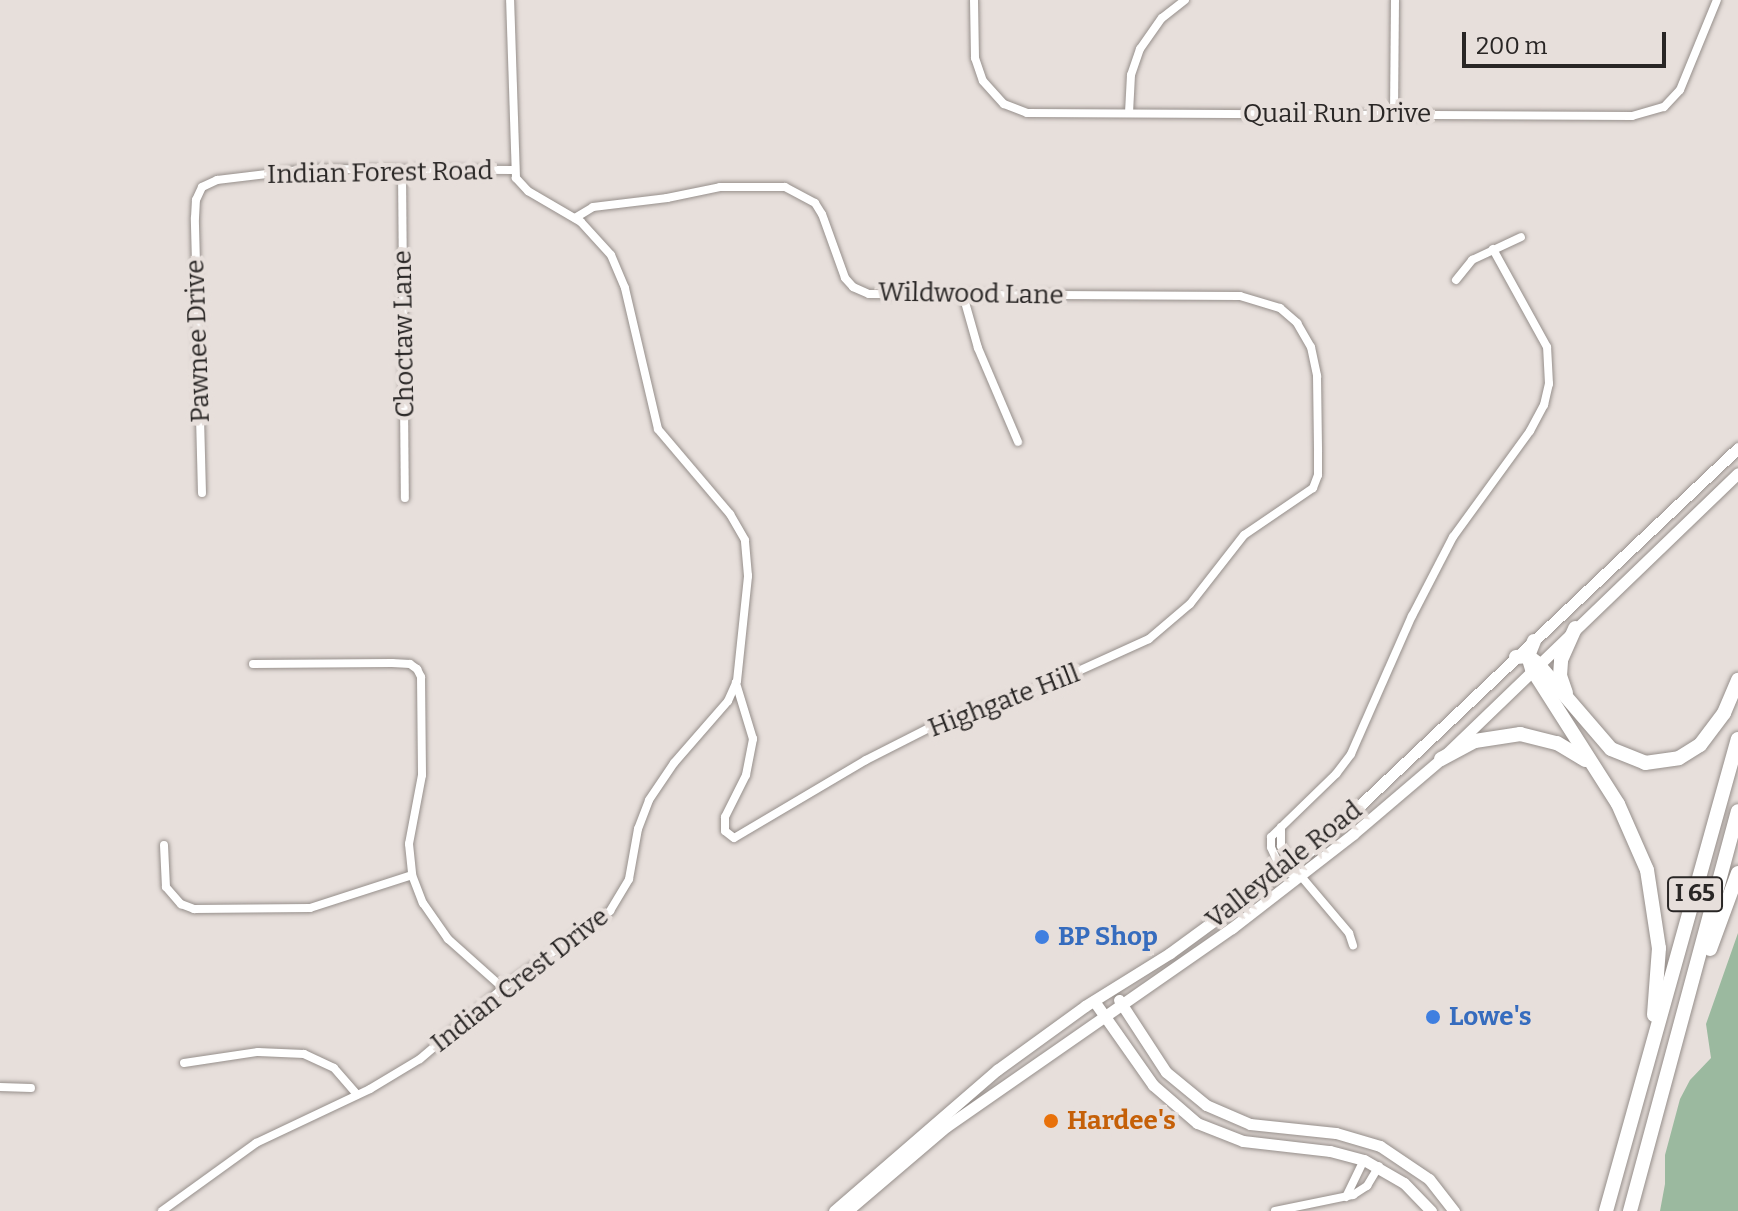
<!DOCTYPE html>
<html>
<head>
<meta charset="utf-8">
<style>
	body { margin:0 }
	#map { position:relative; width:1738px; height:1211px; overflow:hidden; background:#e7dfdb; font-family:Bitter,serif }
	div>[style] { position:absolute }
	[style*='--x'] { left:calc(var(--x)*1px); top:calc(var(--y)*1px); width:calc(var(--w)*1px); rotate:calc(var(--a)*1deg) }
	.green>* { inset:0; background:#9bb99f }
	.roads { filter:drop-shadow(0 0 2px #968f8b) drop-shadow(0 0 2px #968f8b) }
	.street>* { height:8px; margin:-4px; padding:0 4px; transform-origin:4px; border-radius:4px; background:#fff }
	.secondary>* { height:11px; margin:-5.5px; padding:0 5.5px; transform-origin:5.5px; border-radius:5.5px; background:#fff }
	.highway>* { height:14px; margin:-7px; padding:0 7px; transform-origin:7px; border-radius:7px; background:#fff }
	.dots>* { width:22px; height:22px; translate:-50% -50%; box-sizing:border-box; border:4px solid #e7dfdb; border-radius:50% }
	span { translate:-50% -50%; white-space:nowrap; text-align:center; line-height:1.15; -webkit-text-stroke:8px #e7dfdb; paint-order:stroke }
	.shield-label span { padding:2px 6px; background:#e7dfdb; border:2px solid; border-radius:6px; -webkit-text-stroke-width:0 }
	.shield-label { font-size:24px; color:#292625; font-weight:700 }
	.street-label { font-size:26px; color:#292625 }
	.shop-label { font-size:26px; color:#366cbe; font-weight:700 }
	.left { translate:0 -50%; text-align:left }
	.food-label { font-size:26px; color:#c56008; font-weight:700 }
	.scale { position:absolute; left:1462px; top:32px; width:204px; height:36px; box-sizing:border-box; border:4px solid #292625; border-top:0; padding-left:10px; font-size:24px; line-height:28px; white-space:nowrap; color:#292625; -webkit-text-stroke:6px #e7dfdb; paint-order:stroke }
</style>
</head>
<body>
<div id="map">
	<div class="green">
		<i style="clip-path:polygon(1738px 933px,1738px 1211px,1660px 1211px,1665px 1184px,1665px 1155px,1680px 1099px,1690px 1080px,1711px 1058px,1706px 1024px)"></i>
	</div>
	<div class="roads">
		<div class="street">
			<i style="--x:974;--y:0;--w:58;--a:89"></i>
			<i style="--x:975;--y:58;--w:24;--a:71"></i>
			<i style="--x:983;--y:81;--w:31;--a:48"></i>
			<i style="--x:1004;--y:104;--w:25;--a:21"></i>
			<i style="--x:1027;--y:113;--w:605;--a:0.28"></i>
			<i style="--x:1632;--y:116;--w:33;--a:-16"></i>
			<i style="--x:1664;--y:107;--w:23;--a:-47"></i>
			<i style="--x:1680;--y:90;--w:97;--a:-67.7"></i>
			<i style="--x:1129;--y:113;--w:38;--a:-87"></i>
			<i style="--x:1131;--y:75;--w:28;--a:-71"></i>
			<i style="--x:1140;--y:49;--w:38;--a:-55"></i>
			<i style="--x:1162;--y:18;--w:29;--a:-38"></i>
			<i style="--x:1394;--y:114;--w:114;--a:-89.5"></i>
			<i style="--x:402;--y:170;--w:328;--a:89.5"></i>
			<i style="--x:575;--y:218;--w:21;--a:-31"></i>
			<i style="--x:593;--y:207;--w:75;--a:-6.9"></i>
			<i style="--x:667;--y:198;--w:54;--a:-11.7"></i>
			<i style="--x:720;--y:187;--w:65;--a:0"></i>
			<i style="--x:785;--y:187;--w:34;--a:28"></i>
			<i style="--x:815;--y:203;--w:13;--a:58"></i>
			<i style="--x:822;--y:214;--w:68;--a:70.2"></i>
			<i style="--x:845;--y:278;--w:12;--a:48"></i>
			<i style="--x:853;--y:287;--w:17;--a:24"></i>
			<i style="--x:869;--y:294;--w:371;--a:0.3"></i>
			<i style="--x:1240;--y:296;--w:42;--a:16.7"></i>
			<i style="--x:1280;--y:308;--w:23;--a:41"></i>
			<i style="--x:1297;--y:323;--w:28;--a:60"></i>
			<i style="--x:1311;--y:347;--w:30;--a:78"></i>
			<i style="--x:1317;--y:376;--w:76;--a:89.2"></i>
			<i style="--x:1318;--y:452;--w:23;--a:90"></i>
			<i style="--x:1318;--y:475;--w:14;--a:111"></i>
			<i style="--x:1313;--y:488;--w:83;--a:145.7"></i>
			<i style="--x:1244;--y:535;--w:88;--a:128"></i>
			<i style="--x:1190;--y:604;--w:54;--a:139.5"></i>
			<i style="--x:1149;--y:639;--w:119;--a:155.6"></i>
			<i style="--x:1041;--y:688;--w:108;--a:161.1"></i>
			<i style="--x:939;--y:723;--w:82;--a:153.1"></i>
			<i style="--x:866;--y:760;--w:153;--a:149.4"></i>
			<i style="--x:734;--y:838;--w:11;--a:-142"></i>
			<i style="--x:725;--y:831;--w:14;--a:-90"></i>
			<i style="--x:725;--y:817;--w:47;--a:-63.4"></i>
			<i style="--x:746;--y:775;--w:37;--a:-79"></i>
			<i style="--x:753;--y:739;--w:59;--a:-106.9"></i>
			<i style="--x:1456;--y:280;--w:26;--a:-51"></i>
			<i style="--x:1472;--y:260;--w:54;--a:-25.1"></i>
			<i style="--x:963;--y:295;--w:55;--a:74.2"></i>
			<i style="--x:978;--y:348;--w:102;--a:66.9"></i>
			<i style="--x:202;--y:493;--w:275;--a:-91.5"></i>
			<i style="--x:195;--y:218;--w:18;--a:-87"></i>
			<i style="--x:196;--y:200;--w:14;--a:-65"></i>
			<i style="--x:202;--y:187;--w:17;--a:-25"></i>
			<i style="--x:217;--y:180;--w:92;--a:-6.9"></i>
			<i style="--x:308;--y:169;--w:206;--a:0.3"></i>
			<i style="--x:253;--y:664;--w:139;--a:-0.4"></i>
			<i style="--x:392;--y:663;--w:18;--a:3"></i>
			<i style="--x:410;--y:664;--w:9;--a:36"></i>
			<i style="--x:417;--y:669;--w:9;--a:63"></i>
			<i style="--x:421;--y:677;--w:98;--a:89.4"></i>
			<i style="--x:422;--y:775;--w:70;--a:100.7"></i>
			<i style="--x:409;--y:844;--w:31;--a:84"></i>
			<i style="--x:412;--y:875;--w:30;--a:69"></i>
			<i style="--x:423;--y:903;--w:44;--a:55.2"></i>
			<i style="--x:448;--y:939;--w:74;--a:41.7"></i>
			<i style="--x:1281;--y:827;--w:19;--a:90"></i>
			<i style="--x:1281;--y:846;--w:35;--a:57"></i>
			<i style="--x:1300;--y:875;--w:76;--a:49.8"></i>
			<i style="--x:1349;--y:933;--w:13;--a:72"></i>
			<i style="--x:164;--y:845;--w:42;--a:87.3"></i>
			<i style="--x:166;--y:887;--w:23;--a:49"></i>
			<i style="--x:181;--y:904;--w:14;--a:21"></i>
			<i style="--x:194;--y:909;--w:116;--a:-0.5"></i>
			<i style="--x:310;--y:908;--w:107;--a:-17.9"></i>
			<i style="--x:1300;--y:875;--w:18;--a:-171"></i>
			<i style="--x:1282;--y:872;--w:27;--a:-114"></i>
			<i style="--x:1271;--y:847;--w:10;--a:-90"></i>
			<i style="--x:1271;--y:837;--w:91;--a:-44.1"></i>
			<i style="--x:1336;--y:774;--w:25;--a:-53"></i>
			<i style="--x:1351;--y:754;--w:151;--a:-66.2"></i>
			<i style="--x:1412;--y:616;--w:89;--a:-62.6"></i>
			<i style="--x:1453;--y:537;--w:131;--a:-54"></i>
			<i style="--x:1530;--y:431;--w:30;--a:-62"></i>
			<i style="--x:1544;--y:405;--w:22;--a:-77"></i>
			<i style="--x:1549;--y:384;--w:37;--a:-93"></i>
			<i style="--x:1547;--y:347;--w:112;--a:-118.9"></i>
			<i style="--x:184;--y:1063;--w:75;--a:-8.5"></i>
			<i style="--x:258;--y:1052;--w:46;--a:2.5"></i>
			<i style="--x:304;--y:1054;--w:33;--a:25"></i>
			<i style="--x:334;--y:1068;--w:35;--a:49"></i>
			<i style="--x:0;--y:1087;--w:31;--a:2"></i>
			<i style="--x:1346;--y:1197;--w:41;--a:-64.1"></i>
			<i style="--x:162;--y:1211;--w:116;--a:-35.9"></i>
			<i style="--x:256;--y:1143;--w:126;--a:-25.3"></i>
			<i style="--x:370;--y:1089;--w:58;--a:-31"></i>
			<i style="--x:420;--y:1059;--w:109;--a:-40.5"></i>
			<i style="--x:503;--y:988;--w:132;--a:-35.7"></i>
			<i style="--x:610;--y:911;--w:37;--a:-59"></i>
			<i style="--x:629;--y:879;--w:51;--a:-79.8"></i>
			<i style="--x:638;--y:829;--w:31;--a:-69"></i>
			<i style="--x:649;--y:800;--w:45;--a:-56"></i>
			<i style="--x:674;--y:763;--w:82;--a:-48.9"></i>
			<i style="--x:728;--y:701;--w:22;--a:-66"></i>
			<i style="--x:737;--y:681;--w:106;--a:-84"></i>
			<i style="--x:748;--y:576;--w:36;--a:-95"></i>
			<i style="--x:745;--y:540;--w:30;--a:-120"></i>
			<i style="--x:730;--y:514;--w:111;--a:-130.3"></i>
			<i style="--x:658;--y:429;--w:145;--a:-103.2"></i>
			<i style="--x:625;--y:288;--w:36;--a:-113"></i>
			<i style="--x:611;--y:255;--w:45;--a:-132.3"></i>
			<i style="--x:581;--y:222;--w:61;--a:-149.7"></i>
			<i style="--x:528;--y:191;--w:18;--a:-133"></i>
			<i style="--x:516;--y:178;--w:178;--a:-91.9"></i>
			<i style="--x:1275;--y:1211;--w:80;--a:-11.6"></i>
			<i style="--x:1353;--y:1195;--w:17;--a:-33"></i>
			<i style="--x:1367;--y:1186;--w:23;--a:-59"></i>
		</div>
		<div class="secondary">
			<i style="--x:1119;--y:1000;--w:86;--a:56.9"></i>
			<i style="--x:1166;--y:1072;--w:52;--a:39.5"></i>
			<i style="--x:1206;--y:1105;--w:48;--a:23.4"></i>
			<i style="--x:1250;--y:1124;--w:86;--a:6"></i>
			<i style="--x:1336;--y:1133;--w:46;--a:16.5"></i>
			<i style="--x:1380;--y:1146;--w:59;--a:34"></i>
			<i style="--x:1429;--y:1179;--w:41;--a:52"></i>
			<i style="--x:1094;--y:1001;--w:103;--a:54.9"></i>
			<i style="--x:1153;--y:1085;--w:58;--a:40.8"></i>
			<i style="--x:1197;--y:1123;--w:49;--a:21.4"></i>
			<i style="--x:1243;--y:1141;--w:88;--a:6.6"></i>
			<i style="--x:1330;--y:1151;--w:35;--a:15"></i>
			<i style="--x:1364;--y:1160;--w:46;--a:29.9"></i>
			<i style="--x:1404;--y:1183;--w:39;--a:46"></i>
			<i style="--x:834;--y:1211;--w:216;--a:-40.9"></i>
			<i style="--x:997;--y:1070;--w:109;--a:-36"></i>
			<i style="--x:1085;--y:1006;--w:100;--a:-31.9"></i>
			<i style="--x:1170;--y:953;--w:185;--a:-36.2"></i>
			<i style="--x:1319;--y:844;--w:577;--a:-43.38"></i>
			<i style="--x:847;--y:1211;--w:131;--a:-40.4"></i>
			<i style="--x:947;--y:1126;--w:347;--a:-34.8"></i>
			<i style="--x:1232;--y:928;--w:153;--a:-37.8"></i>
			<i style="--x:1353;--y:834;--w:116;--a:-40.4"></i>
			<i style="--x:1441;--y:759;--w:412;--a:-43.9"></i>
		</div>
		<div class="highway">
			<i style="--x:1534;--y:641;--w:16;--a:112"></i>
			<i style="--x:1528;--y:656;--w:14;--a:73"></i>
			<i style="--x:1532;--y:669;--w:160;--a:57.5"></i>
			<i style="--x:1618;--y:804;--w:72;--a:66.3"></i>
			<i style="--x:1647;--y:870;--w:79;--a:81.3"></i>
			<i style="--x:1659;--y:948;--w:67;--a:94.3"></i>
			<i style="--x:1516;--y:657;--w:12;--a:-5"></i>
			<i style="--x:1528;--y:656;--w:11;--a:38"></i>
			<i style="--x:1537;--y:663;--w:113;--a:49.3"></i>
			<i style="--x:1611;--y:749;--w:37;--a:22"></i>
			<i style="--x:1645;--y:763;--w:34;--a:-8"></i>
			<i style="--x:1679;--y:758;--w:25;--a:-32"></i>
			<i style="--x:1700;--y:745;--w:40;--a:-53"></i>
			<i style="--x:1724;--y:713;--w:36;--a:-67"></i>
			<i style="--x:1566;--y:693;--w:18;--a:-109"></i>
			<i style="--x:1560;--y:676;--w:16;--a:-86"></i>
			<i style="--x:1561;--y:660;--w:35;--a:-66"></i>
			<i style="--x:1441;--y:759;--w:38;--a:-28"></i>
			<i style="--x:1475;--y:741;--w:46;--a:-8.8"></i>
			<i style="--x:1520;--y:734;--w:38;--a:14"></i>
			<i style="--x:1557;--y:743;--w:33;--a:31"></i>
			<i style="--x:1710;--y:949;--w:81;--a:-69.8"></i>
			<i style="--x:1606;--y:1211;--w:490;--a:-74.4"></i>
			<i style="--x:1630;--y:1211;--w:414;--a:-74.9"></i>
		</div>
	</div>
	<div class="dots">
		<i style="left:1042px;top:937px;background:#3f7fe0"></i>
		<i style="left:1433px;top:1017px;background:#3f7fe0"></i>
		<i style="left:1051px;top:1121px;background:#e8710a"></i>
	</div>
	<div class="shield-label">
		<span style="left:1695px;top:894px">I 65</span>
	</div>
	<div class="street-label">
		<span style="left:1337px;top:114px">Quail Run Drive</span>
		<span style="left:380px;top:173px;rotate:-1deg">Indian Forest Road</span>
		<span style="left:971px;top:294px;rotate:1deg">Wildwood Lane</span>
		<span style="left:404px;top:334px;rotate:-91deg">Choctaw Lane</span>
		<span style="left:198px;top:341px;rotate:-92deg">Pawnee Drive</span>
		<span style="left:1004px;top:701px;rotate:-21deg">Highgate Hill</span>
		<span style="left:1284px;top:865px;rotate:-38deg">Valleydale Road</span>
		<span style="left:520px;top:980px;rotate:-38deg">Indian Crest Drive</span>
	</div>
	<div class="shop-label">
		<span class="left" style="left:1058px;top:937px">BP Shop</span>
		<span class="left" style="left:1449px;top:1017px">Lowe's</span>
	</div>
	<div class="food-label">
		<span class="left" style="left:1067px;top:1121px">Hardee's</span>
	</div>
	<div class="scale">200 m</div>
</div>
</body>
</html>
